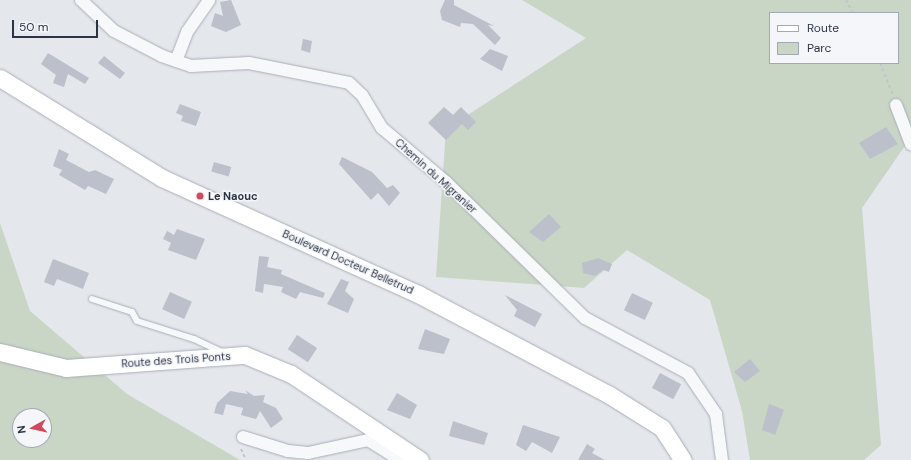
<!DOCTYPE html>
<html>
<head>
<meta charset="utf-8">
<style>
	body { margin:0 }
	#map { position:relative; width:911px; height:460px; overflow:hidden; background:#e4e7ec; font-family:"DM Sans",sans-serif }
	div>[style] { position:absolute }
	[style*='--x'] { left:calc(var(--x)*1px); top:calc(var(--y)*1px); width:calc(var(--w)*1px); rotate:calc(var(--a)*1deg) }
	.green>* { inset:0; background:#c9d6c5 }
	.building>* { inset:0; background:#bbc0ca; transform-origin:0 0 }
	.path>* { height:2px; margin-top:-1px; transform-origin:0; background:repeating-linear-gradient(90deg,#c2c5cb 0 3px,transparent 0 6px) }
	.roads { filter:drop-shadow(0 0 1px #a9aeb7) drop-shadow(0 0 1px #a9aeb7) }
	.lane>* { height:6px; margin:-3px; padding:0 3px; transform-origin:3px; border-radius:3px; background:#f7f8fa }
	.street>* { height:12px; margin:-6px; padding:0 6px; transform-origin:6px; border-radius:6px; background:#f7f8fa }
	.secondary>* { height:17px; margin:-8.5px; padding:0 8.5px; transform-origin:8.5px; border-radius:8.5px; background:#fff }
	.dots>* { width:11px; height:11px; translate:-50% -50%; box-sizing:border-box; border:2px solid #f4f6f9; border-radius:50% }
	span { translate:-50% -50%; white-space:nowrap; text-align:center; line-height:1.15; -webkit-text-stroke:3px #f4f6f9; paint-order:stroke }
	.street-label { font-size:11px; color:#2b3445 }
	.poi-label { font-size:11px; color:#2b3445; font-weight:700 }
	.left { translate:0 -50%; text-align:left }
	.legend { position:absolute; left:769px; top:12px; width:130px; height:52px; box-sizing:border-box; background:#f4f6f9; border:1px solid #a4a8b1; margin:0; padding:5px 7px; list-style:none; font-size:12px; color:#2b3445 }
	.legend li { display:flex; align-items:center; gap:8px; height:20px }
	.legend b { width:20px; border:1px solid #a4a8b1 }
	.north { position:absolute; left:12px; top:408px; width:40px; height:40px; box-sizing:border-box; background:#f4f6f9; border:1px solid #a4a8b1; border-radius:50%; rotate:262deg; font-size:11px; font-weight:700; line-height:16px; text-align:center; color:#2b3445 }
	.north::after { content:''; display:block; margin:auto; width:14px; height:18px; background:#d1495b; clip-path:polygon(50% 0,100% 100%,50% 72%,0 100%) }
	.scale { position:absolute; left:12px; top:20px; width:86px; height:18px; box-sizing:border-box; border:2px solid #2b3445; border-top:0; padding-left:5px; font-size:12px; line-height:14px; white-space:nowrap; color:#2b3445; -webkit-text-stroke:3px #f4f6f9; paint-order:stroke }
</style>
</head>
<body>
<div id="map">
	<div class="green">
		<i style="clip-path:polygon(evenodd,522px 0,911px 0,911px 137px,862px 208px,881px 445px,864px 460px,750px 460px,742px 411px,710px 300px,627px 250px,584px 288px,436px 277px,446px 129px,586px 38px,522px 0,770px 13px,898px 13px,898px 63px,770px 63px,770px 13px)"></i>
		<i style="clip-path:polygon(evenodd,0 223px,30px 311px,127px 394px,240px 460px,0 460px,0 223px,20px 416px,44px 416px,44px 440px,20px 440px,20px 416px)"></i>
	</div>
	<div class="building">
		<i style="clip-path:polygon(231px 0,241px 25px,226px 32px,211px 26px,215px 13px,223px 16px,220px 2px)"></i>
		<i style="clip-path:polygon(445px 0,454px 0,454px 5px,494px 26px,488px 25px,501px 38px,495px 45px,473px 24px,461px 23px,460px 27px,442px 20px,440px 11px)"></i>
		<i style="clip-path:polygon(303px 39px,312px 41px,310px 53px,301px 50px)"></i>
		<i style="clip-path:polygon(490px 49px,508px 56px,502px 71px,480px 59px)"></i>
		<i style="clip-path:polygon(48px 53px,89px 78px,85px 84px,68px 74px,64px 87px,53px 83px,56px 75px,41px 64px)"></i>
		<i style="clip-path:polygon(104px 56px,125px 73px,120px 79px,98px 63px)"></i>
		<i style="clip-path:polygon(180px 104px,201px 112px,196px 126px,181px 121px,183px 116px,176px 113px)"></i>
		<i style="clip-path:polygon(444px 107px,453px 115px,461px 107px,476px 122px,468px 130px,462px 124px,446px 140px,428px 123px)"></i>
		<i style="clip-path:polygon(886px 127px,898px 144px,870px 159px,859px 143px)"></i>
		<i style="clip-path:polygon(59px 149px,69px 154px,66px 160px,89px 172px,95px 170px,114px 179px,106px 194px,88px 186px,85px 190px,59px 175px,62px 170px,53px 166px)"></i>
		<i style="clip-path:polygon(342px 157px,372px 172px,387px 188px,393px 185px,400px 193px,389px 206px,378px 193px,371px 200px,339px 164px)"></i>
		<i style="left:214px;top:162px;width:18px;height:10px;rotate:16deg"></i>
		<i style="clip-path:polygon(549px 214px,561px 227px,543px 242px,529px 232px)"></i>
		<i style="clip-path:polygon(177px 229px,205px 239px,196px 260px,168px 250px,171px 243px,163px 239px,167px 231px,174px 235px)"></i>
		<i style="clip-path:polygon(259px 256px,269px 257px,267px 267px,282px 270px,281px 274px,325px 293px,323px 298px,300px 292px,296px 299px,281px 292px,283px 287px,264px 284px,263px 293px,255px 291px)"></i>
		<i style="clip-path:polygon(598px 258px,612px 264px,609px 272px,603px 270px,595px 276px,583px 273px,582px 263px)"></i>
		<i style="clip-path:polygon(53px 259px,89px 273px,83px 289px,57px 279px,54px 286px,44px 282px)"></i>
		<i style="clip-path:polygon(341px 279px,349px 282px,345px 291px,354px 299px,348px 313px,327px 304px)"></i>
		<i style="left:170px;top:292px;width:24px;height:19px;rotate:24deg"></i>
		<i style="left:632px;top:293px;width:23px;height:19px;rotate:25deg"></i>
		<i style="clip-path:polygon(505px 295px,542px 314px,535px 327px,514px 316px,517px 310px)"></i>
		<i style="clip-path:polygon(425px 329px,450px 339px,444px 354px,418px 349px)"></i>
		<i style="left:297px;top:335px;width:24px;height:17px;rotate:33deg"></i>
		<i style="clip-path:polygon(750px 359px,760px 371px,745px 382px,734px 372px)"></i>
		<i style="left:660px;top:373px;width:24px;height:17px;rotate:28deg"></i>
		<i style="clip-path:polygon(245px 390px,254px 396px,265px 395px,263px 402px,276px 408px,283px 419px,271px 428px,260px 411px,256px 419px,241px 415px,243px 408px,226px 404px,223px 415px,214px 413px,217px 403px,230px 391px,248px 394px)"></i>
		<i style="clip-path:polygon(397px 393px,417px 405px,410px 419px,387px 410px)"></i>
		<i style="clip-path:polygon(769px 404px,784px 410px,775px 435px,762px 430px)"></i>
		<i style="clip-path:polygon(453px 421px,488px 433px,484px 445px,449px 436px)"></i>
		<i style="clip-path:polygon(523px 425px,560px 437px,552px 453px,532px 442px,526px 451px,516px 445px)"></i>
		<i style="clip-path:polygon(587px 444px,595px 449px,592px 453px,605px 460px,578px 460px)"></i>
	</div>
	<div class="path">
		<i style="--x:846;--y:0;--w:15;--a:62"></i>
		<i style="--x:880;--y:63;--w:35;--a:68"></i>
		<i style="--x:241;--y:449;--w:12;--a:66"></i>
	</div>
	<div class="roads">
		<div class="lane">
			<i style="--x:92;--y:299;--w:42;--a:18"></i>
			<i style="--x:132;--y:312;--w:10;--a:61"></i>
			<i style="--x:137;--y:321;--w:60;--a:17.5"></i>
			<i style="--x:194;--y:339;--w:33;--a:25"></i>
		</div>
		<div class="street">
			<i style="--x:81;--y:0;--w:45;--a:43.2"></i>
			<i style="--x:114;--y:31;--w:54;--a:27.5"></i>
			<i style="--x:162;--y:56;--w:31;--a:19"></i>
			<i style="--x:191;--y:66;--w:58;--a:-3"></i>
			<i style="--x:249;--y:63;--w:102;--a:11.3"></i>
			<i style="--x:349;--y:83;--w:18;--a:43"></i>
			<i style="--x:362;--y:95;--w:39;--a:59"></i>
			<i style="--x:382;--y:128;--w:85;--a:40.2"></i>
			<i style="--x:447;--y:183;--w:193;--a:44.4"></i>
			<i style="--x:585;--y:318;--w:117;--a:28.1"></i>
			<i style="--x:688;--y:373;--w:50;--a:55.7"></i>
			<i style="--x:716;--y:414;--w:46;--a:82.6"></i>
			<i style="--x:176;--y:61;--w:31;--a:-69"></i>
			<i style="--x:187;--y:32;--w:39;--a:-55"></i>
			<i style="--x:896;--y:105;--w:42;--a:69"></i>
			<i style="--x:243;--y:437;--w:47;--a:17.3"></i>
			<i style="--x:288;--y:451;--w:20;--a:6"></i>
			<i style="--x:308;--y:453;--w:61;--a:-12.2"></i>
			<i style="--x:368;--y:440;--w:38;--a:32"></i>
		</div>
		<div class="secondary">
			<i style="--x:0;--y:78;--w:190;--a:31.7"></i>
			<i style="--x:162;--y:178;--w:281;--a:24.4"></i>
			<i style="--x:418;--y:294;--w:215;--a:27.8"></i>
			<i style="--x:608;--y:394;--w:64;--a:32.2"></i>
			<i style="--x:662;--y:428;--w:38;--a:57"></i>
			<i style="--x:0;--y:352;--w:68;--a:13.6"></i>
			<i style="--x:66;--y:368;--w:179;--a:-4.2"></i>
			<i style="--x:245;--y:355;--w:50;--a:22.4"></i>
			<i style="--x:291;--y:374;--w:155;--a:33.7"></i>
		</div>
	</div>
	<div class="dots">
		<i style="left:200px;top:196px;background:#d1495b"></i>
	</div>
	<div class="street-label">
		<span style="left:436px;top:176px;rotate:42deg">Chemin du Migranier</span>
		<span style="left:348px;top:262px;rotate:24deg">Boulevard Docteur Belletrud</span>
		<span style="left:176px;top:360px;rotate:-4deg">Route des Trois Ponts</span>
	</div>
	<div class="poi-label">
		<span class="left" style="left:208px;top:196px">Le Naouc</span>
	</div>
	<ul class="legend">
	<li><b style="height:5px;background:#fff"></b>Route</li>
	<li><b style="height:11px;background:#c9d6c5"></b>Parc</li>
	</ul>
	<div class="north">N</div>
	<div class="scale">50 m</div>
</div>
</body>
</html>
